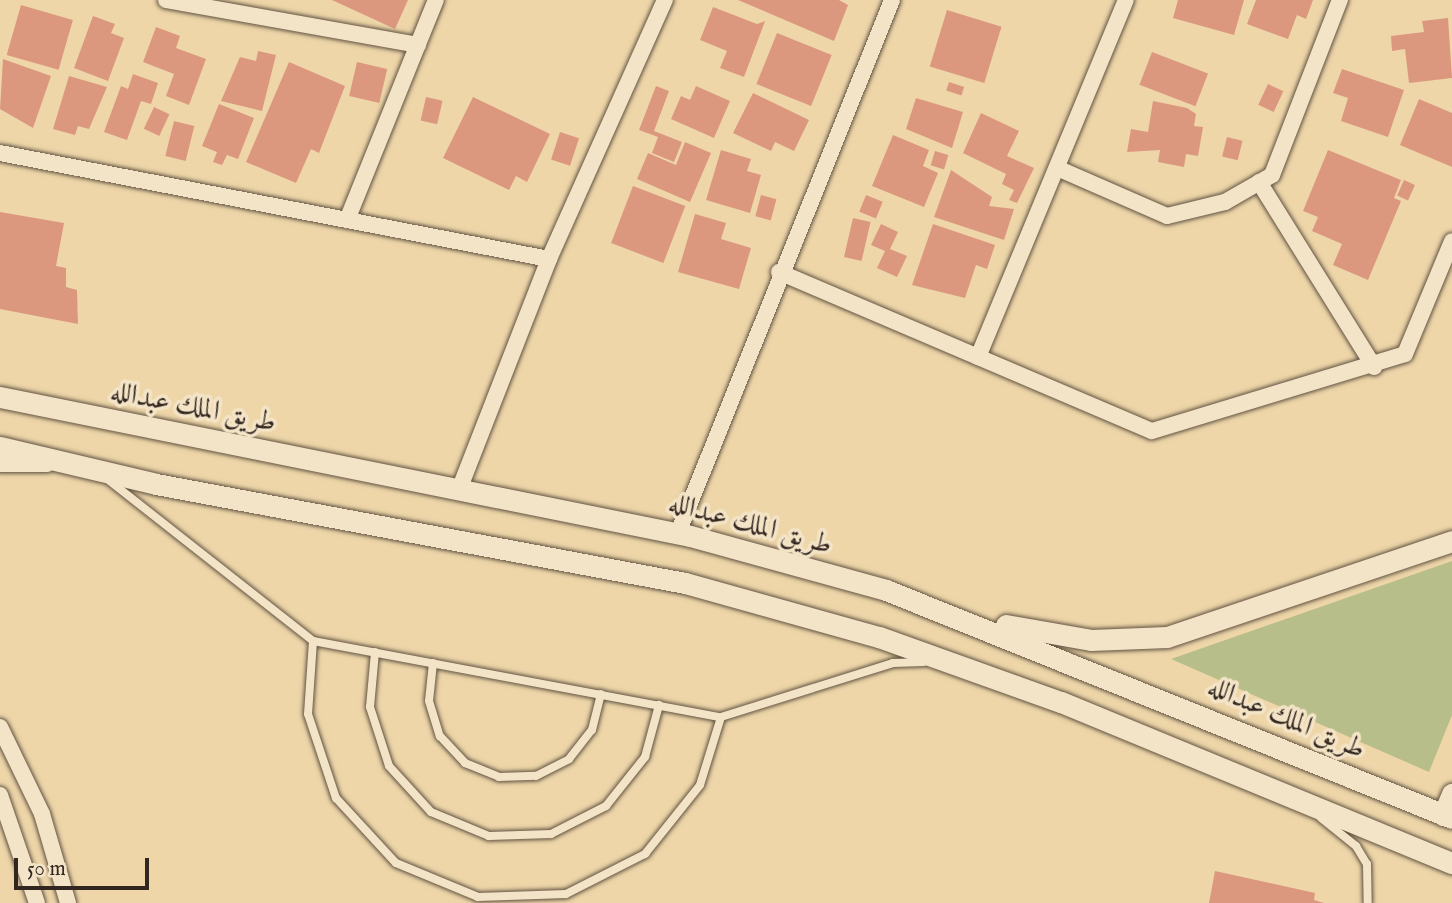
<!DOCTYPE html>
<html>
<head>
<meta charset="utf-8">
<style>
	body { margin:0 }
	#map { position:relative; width:1452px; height:903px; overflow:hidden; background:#eed6a9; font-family:"IM FELL English",Amiri,serif }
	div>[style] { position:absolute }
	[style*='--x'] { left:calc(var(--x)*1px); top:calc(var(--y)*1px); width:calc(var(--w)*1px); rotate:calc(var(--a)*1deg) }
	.green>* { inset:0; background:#b8be89 }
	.building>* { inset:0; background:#dc987f; transform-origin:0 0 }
	.roads { filter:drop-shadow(0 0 2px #615342) drop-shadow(0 0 2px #615342) }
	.lane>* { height:8px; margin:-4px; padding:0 4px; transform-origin:4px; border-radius:4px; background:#f4e4c7 }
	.street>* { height:16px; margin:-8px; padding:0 8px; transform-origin:8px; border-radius:8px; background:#f4e4c7 }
	.secondary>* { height:21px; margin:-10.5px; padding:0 10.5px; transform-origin:10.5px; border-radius:10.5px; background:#f4e4c7 }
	span { translate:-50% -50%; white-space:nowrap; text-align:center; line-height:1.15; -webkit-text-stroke:7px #f4e4c7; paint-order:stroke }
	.street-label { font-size:28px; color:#322720 }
	.scale { position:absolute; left:14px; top:858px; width:135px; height:32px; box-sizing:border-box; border:4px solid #322720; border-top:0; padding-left:9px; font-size:21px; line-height:24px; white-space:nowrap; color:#322720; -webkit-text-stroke:5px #f4e4c7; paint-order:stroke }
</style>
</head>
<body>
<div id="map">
	<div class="green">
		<i style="clip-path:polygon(1452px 561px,1452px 715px,1429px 772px,1171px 659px)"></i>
	</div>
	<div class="building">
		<i style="clip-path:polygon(332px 0,408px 0,395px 29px)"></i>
		<i style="clip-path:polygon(738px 0,839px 0,848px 5px,834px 41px)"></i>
		<i style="clip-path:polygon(1178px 0,1244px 0,1234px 35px,1173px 18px)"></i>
		<i style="clip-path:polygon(1256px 0,1313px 0,1306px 19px,1297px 15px,1288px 39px,1247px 24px)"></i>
		<i style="left:21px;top:5px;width:54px;height:52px;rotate:16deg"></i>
		<i style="clip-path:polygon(713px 7px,757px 24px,765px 21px,744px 77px,720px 68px,727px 51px,700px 40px)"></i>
		<i style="left:947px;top:10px;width:57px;height:59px;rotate:17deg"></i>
		<i style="clip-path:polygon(93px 16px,115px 24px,111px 33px,124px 38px,108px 81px,74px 68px)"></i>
		<i style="clip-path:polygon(1448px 18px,1452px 78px,1409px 83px,1405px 49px,1392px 51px,1391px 36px,1424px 32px,1422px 21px)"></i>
		<i style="clip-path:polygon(156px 27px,180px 36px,176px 48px,206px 59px,189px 105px,166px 96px,174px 74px,143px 62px)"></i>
		<i style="left:777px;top:33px;width:59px;height:55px;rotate:22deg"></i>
		<i style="clip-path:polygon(258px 51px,276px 55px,262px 111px,221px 101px,240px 57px,256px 61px)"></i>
		<i style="left:1152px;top:52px;width:60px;height:35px;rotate:21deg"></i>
		<i style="clip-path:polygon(3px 59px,51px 76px,33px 128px,0 109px)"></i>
		<i style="clip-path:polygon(289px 62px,345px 86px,319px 153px,311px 149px,296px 183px,246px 162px)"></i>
		<i style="left:357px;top:62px;width:31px;height:35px;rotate:13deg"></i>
		<i style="clip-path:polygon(1342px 69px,1404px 90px,1388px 137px,1341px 121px,1348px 98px,1333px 93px)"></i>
		<i style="clip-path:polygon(133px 74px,158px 83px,151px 104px,141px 101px,127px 140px,104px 132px,121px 86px,128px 89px)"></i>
		<i style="clip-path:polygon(69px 76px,107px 87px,89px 129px,78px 126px,75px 135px,53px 129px)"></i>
		<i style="left:949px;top:82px;width:16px;height:9px;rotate:18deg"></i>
		<i style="left:1268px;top:84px;width:17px;height:23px;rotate:25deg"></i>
		<i style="clip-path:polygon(656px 86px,669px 91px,654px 131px,682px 142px,674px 162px,652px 153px,658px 137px,639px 130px)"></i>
		<i style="clip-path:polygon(696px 86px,730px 101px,714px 138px,671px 119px,681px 96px,690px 100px)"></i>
		<i style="clip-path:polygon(753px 93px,809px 120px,794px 151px,775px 142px,771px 151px,733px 133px)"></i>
		<i style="left:426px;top:97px;width:17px;height:24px;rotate:13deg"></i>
		<i style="clip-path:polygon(473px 97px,550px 134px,527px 182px,516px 176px,509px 190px,443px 158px)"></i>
		<i style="clip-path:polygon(916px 98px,963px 112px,952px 148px,906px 129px)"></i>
		<i style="clip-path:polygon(1419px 99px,1452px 113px,1452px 167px,1400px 145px)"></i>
		<i style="clip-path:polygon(1153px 101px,1187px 108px,1196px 114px,1194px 126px,1203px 127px,1198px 156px,1186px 154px,1184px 167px,1158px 162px,1160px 150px,1127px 152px,1131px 129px,1148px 132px)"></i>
		<i style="clip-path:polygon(219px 104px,254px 118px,238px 159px,227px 155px,222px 165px,213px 162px,217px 152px,202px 146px)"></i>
		<i style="left:154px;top:107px;width:17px;height:24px;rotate:25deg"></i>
		<i style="clip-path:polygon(981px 113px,1019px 131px,1007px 156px,1034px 168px,1017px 203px,1009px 200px,1014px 190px,1002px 184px,1006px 174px,963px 153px)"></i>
		<i style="left:174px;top:121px;width:21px;height:36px;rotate:14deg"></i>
		<i style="left:560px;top:132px;width:20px;height:29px;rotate:18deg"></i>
		<i style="clip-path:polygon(893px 135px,929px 150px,923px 166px,938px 173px,924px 207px,872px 186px)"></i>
		<i style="left:1227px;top:137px;width:16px;height:20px;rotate:14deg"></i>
		<i style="clip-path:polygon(685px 142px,711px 153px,690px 202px,637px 179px,648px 153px,676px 165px)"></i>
		<i style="clip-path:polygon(721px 150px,751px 159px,747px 171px,761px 175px,750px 213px,706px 200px)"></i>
		<i style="clip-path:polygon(1328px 150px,1401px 180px,1394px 198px,1401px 201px,1368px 280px,1333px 265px,1342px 244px,1312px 231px,1318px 217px,1303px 211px)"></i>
		<i style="left:935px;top:151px;width:14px;height:15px;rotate:17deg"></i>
		<i style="clip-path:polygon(951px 170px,992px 197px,989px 206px,1014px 209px,1004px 240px,934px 217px)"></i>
		<i style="left:1404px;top:180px;width:12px;height:17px;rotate:24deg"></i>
		<i style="left:633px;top:186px;width:56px;height:61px;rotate:21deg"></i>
		<i style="left:761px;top:195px;width:16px;height:22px;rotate:15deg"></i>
		<i style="left:866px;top:195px;width:18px;height:18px;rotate:22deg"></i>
		<i style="clip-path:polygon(0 212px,64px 223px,56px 266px,66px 268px,66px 287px,77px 290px,78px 324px,0 309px)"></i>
		<i style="clip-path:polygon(695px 214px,726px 223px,721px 239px,751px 248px,739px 289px,678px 272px)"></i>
		<i style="left:853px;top:218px;width:18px;height:40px;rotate:13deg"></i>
		<i style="clip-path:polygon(881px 224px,898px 232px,890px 249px,907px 256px,897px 277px,877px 268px,885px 251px,871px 245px)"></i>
		<i style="clip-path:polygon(933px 224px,995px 245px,987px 269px,976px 265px,965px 298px,912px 285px)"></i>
		<i style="clip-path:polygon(1215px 871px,1315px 893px,1314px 900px,1324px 903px,1209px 903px)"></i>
	</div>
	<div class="roads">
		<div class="lane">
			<i style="--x:106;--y:478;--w:263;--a:38.2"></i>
			<i style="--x:313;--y:641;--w:415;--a:10.6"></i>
			<i style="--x:721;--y:717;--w:180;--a:-17.4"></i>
			<i style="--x:893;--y:663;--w:31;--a:-2"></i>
			<i style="--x:313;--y:641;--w:73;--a:93.9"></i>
			<i style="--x:308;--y:714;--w:89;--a:71.6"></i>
			<i style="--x:336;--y:798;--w:88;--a:47.3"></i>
			<i style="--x:396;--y:863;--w:89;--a:22.5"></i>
			<i style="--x:478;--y:897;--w:88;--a:-2"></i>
			<i style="--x:566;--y:894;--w:89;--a:-26.9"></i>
			<i style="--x:645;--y:854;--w:88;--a:-51.4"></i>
			<i style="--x:700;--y:785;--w:71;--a:-72.8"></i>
			<i style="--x:375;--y:652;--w:55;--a:95.2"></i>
			<i style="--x:370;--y:707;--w:62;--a:72.1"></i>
			<i style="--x:389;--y:766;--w:62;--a:47.6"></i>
			<i style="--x:431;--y:812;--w:63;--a:22.5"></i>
			<i style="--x:489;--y:836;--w:62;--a:-1.8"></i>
			<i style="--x:551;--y:834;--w:62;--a:-27"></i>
			<i style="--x:606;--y:806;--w:63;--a:-51.5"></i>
			<i style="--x:645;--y:757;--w:54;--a:-74.9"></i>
			<i style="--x:433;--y:663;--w:38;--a:96"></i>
			<i style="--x:429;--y:701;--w:37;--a:73"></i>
			<i style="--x:440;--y:736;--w:37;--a:47"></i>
			<i style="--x:465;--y:763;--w:37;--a:22"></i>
			<i style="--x:499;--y:777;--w:37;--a:-2"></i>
			<i style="--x:536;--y:776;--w:37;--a:-27"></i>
			<i style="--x:569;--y:759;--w:37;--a:-52"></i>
			<i style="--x:592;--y:730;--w:37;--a:-76"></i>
			<i style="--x:1321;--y:818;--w:45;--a:38.7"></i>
			<i style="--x:1356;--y:846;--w:21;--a:59"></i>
			<i style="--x:1367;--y:864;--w:39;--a:89"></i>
		</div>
		<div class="street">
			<i style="--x:166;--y:0;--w:256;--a:10.1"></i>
			<i style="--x:0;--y:153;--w:559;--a:10.93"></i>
			<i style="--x:1057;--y:168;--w:120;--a:23.6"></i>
			<i style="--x:1167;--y:216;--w:60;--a:-13.6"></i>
			<i style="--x:1225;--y:202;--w:54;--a:-29.9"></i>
			<i style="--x:1272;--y:175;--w:188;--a:-68.8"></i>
			<i style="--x:1259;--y:182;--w:218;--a:58.1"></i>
			<i style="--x:347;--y:220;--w:237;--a:-68"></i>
			<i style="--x:779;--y:272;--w:405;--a:23.1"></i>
			<i style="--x:1152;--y:431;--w:264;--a:-16.9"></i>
			<i style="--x:1405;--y:354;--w:122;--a:-67.4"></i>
			<i style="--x:978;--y:357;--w:386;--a:-67.5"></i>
			<i style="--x:0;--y:464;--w:47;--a:0"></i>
			<i style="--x:459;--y:490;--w:248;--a:-68.7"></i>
			<i style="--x:549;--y:259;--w:284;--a:-65.9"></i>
			<i style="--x:678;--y:533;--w:574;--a:-68.12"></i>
			<i style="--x:0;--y:727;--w:97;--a:64.2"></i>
			<i style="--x:42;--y:814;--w:93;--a:73.7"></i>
			<i style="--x:0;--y:795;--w:114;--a:71.1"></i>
		</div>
		<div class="secondary">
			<i style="--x:0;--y:397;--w:704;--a:11.39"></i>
			<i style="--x:690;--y:536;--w:203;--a:15.4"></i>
			<i style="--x:886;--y:590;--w:610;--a:21.94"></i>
			<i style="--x:0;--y:447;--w:160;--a:13.3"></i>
			<i style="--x:156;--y:484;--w:538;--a:10.6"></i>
			<i style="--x:685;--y:583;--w:201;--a:15.6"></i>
			<i style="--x:879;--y:637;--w:193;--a:19.7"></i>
			<i style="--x:1061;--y:702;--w:423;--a:22.4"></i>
			<i style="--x:1006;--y:625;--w:86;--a:10"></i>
			<i style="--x:1091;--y:640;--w:76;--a:-2.3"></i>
			<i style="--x:1167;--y:637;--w:301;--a:-18.6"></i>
			<i style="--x:1443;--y:815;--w:23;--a:-67"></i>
		</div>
	</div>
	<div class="street-label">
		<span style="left:193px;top:408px;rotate:11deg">طريق الملك عبدالله</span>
		<span style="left:750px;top:525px;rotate:15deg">طريق الملك عبدالله</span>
		<span style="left:1286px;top:719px;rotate:23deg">طريق الملك عبدالله</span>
	</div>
	<div class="scale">50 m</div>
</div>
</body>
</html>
